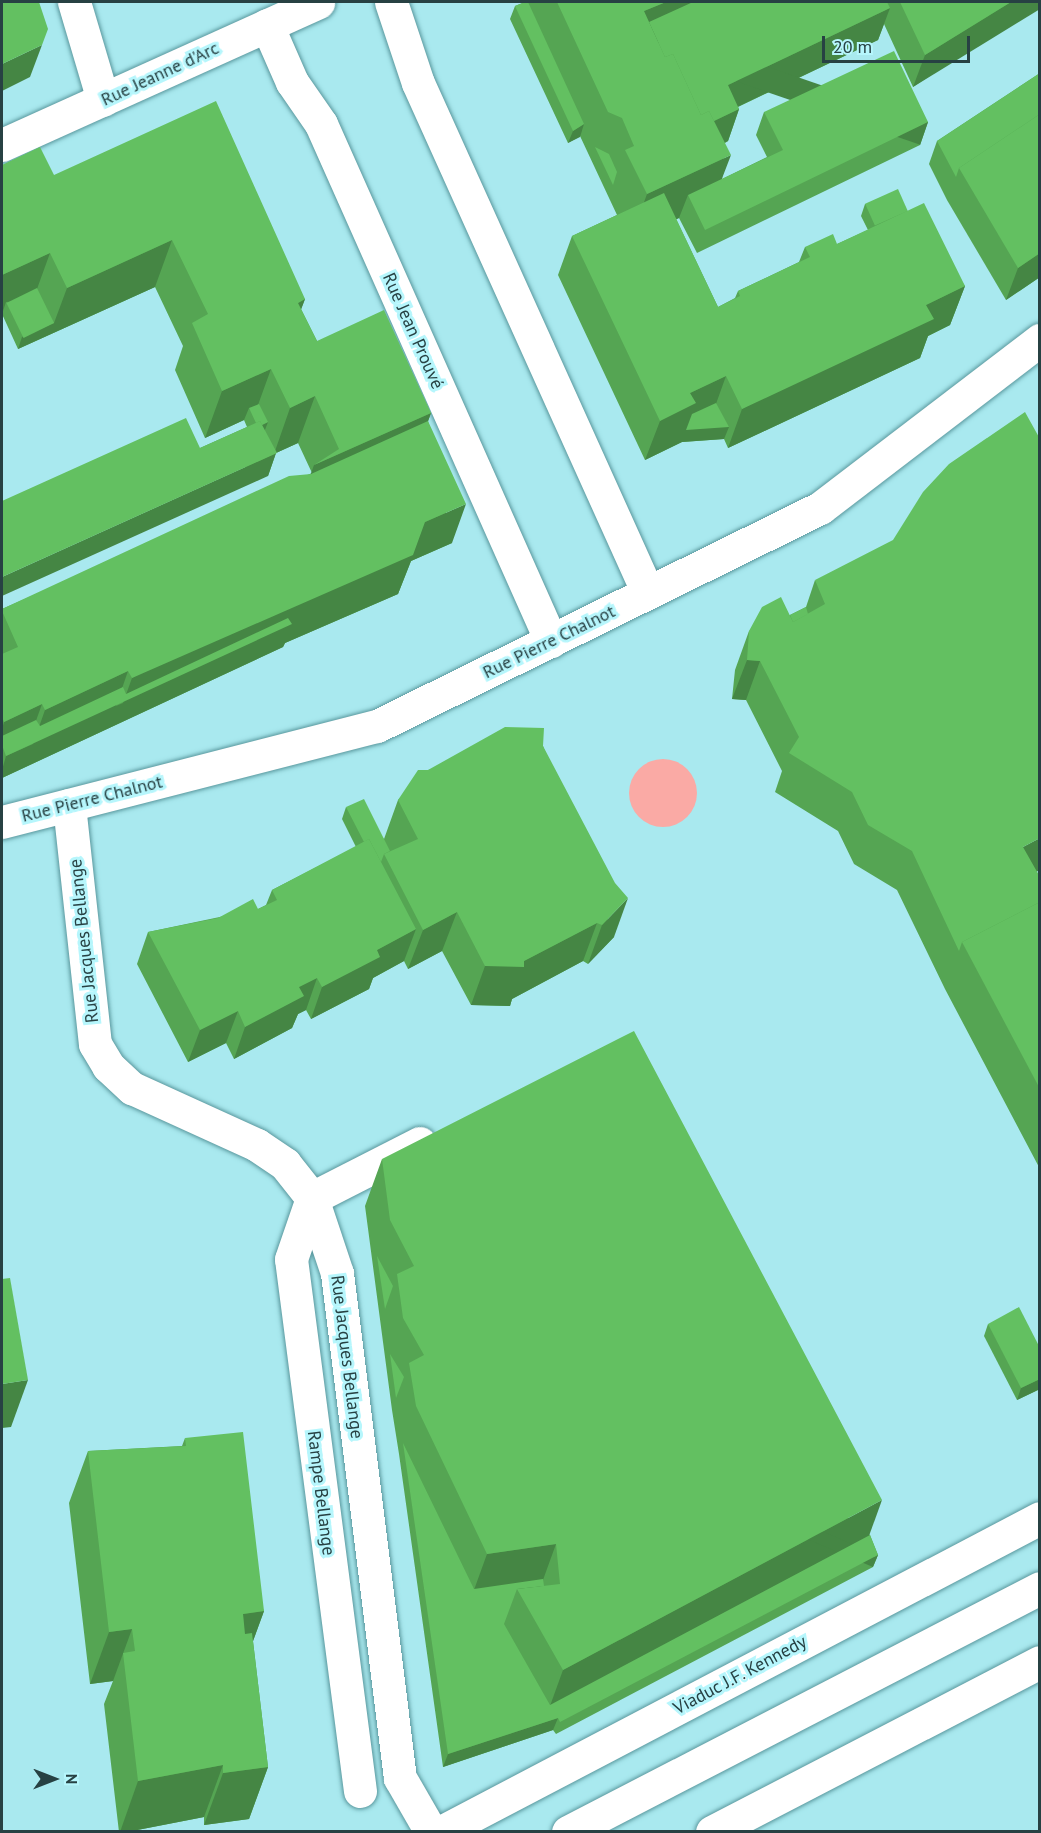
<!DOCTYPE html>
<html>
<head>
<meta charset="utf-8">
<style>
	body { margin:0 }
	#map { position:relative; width:1041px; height:1833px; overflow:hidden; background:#a9e9ef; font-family:"PT Sans",sans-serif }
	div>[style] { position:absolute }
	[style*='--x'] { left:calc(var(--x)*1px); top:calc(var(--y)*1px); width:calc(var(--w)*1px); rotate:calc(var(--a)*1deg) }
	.water>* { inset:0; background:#faaaa5 }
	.round { border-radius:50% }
	.roads { filter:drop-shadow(0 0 2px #59979d) drop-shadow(0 0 2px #59979d) }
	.minor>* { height:33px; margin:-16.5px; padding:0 16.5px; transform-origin:16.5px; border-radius:16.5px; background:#fff }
	.major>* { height:33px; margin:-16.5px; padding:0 16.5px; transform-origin:16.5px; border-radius:16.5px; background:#fff }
	.wall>* { inset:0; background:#55a553 }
	.shaded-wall>* { inset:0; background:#458644; transform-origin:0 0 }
	.building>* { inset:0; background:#63c061; transform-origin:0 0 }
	span { translate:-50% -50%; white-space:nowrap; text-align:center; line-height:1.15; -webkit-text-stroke:6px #b6f6fc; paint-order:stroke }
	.street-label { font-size:18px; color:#274143 }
	.frame { position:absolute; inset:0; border:3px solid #274143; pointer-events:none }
	.north { position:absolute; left:24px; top:1749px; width:60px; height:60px; -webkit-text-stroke:4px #b6f6fc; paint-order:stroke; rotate:90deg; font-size:16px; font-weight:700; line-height:24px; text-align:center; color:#274143 }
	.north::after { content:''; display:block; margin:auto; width:21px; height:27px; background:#274143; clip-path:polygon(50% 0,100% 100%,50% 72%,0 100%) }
	.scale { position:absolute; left:822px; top:36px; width:148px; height:27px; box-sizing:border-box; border:3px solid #274143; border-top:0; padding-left:8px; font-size:18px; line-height:21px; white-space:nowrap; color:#274143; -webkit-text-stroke:4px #b6f6fc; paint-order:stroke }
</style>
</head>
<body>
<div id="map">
	<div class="water">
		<i class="round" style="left:629px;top:759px;width:68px;height:68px"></i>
	</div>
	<div class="roads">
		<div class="minor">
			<i style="--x:74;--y:2;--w:102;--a:73.5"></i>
			<i style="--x:391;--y:2;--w:85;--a:71.6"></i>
			<i style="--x:418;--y:83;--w:559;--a:65.73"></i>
			<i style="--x:267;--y:25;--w:62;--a:66.3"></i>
			<i style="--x:292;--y:82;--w:51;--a:55.4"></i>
			<i style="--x:321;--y:124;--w:566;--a:66.02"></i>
			<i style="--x:69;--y:805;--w:240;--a:83.8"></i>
			<i style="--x:95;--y:1044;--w:26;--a:59"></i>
			<i style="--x:108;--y:1066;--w:33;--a:43"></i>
			<i style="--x:132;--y:1088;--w:137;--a:24.5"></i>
			<i style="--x:257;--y:1145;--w:34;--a:34"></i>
			<i style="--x:285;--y:1164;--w:43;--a:51.5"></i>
			<i style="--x:312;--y:1198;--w:79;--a:71.6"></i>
			<i style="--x:337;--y:1273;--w:509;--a:82.89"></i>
			<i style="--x:400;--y:1778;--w:62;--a:60.1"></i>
			<i style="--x:2;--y:822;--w:387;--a:-14.4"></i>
			<i style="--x:377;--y:726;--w:494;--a:-26.2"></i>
			<i style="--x:820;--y:508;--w:277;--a:-37.4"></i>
			<i style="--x:360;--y:1791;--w:536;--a:-97.39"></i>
			<i style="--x:291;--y:1259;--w:65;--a:-71"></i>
			<i style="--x:312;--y:1198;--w:121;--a:-27"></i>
			<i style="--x:568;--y:1832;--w:531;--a:-27.34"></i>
			<i style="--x:712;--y:1832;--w:369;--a:-27.4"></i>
		</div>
		<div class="major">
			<i style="--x:2;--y:145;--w:347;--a:-24.3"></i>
			<i style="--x:441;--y:1832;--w:676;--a:-27.66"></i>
		</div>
	</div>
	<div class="wall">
		<i style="clip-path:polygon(525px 2px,1040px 2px,913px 87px,884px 24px,878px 40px,738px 107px,739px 109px,728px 141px,725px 143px,722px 179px,767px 157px,756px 135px,764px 112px,928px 122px,920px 145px,697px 253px,679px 218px,676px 219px,718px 307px,735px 298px,738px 291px,799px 262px,805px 247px,837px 244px,868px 230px,861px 216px,865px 204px,908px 211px,965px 286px,950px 325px,928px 336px,920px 358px,728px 448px,724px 439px,682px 442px,645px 460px,558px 275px,572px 236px,617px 215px,580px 136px,568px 143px,510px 19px,515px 6px)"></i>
		<i style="clip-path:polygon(1040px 73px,1040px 277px,1006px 300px,947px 200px,929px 164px,937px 141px)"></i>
		<i style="clip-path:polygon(2px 165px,54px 175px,305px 299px,301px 309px,317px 341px,431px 413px,428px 421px,452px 543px,411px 561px,398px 594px,285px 643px,283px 647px,2px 778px,2px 609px,312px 473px,298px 443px,276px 453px,268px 476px,200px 448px,247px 427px,244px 420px,205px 438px,175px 370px,183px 346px,155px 287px,18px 349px,2px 314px)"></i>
		<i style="clip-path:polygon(815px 580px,1036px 871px,1040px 877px,1040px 1169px,945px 989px,897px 890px,854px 864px,838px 831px,775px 792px,782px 771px,746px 700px,732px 699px,735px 670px,749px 631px,790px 615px,806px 607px)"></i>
		<i style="clip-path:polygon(543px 746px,614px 937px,588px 964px,583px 961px,512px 999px,510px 1006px,471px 1005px,442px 951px,408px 969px,404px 961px,373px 978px,369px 989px,311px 1019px,306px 1010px,298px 1014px,292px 1028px,234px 1059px,226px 1043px,188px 1062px,137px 964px,148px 932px,258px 909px,266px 905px,272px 890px,356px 847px,342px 819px,346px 807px,384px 839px,398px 800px,428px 770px)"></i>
		<i style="clip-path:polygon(382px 1159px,870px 1535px,878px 1555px,873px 1567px,556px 1734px,553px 1730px,443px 1767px,399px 1454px,392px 1410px,365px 1206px)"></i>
		<i style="clip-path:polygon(988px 1324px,1040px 1348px,1040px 1389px,1017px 1400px,984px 1336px)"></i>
		<i style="clip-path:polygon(185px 1438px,264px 1611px,253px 1641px,268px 1767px,249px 1819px,204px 1825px,204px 1817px,127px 1832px,119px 1832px,104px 1704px,113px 1681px,90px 1684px,69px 1503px,88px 1451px,182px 1446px)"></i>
	</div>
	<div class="shaded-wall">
		<i style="clip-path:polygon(666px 2px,720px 2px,649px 49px,644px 11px)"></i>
		<i style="clip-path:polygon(1011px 2px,1040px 2px,1040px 9px,913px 87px,925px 55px)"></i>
		<i style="clip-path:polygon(890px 8px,878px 40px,716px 117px,728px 85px)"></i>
		<i style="clip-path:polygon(42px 45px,30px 77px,2px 91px,2px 64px)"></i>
		<i style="clip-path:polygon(739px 109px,728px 141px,684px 162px,695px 130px)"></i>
		<i style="left:928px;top:122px;width:24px;height:248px;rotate:109deg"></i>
		<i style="clip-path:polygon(584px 124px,580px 137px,568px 143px,573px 131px)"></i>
		<i style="clip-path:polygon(731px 155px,713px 202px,688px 195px,679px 218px,630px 241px,647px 194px)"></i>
		<i style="clip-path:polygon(172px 240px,155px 287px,18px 349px,22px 337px,54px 323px,67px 288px)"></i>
		<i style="clip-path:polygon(50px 253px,33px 300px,6px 302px,2px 314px,2px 275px)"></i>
		<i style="clip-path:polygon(1040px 253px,1040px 277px,1006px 300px,1018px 268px)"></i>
		<i style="clip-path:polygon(965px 286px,950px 325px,928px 336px,920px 358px,728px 448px,742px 409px,926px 305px)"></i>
		<i style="clip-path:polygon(305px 299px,287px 347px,298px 303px)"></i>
		<i style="clip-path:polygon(271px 369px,254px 416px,249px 408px,244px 420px,205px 438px,222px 391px)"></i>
		<i style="clip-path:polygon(726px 376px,712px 415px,729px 427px,724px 439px,682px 442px,645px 460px,660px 421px,690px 393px)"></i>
		<i style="clip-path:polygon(315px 396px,298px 443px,276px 453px,268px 476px,2px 596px,2px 577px,274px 454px,290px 408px)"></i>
		<i style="clip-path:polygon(431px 413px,414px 460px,297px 512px,314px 465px)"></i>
		<i style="clip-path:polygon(268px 422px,263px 435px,258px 427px)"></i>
		<i style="clip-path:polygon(466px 504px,452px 543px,411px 561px,398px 594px,285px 643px,283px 647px,2px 778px,2px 770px,6px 756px,33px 744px,45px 710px,128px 671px,116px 706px,123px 703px,132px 678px,425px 522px)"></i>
		<i style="clip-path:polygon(747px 660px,760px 661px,746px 700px,732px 699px)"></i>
		<i style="clip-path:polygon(42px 704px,28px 743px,2px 745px,2px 729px,4px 722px)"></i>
		<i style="clip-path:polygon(1040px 838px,1040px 870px,1008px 886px,1023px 847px)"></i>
		<i style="clip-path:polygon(628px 898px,614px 937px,588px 964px,602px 925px)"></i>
		<i style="clip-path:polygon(457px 912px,442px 951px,408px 969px,423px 930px)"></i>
		<i style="clip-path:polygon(597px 923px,583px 961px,512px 999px,510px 1006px,471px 1005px,485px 966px,524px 961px)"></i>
		<i style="clip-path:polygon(416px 929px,404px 961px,373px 978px,369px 989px,311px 1019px,322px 987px,377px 950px)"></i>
		<i style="clip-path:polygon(317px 978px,306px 1010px,298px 1014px,292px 1028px,234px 1059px,245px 1027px,299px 987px)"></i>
		<i style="clip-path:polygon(238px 1011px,226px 1043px,188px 1062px,200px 1030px)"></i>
		<i style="clip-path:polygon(1040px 1379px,1040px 1389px,1017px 1400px,1021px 1388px)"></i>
		<i style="clip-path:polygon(28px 1380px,11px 1427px,2px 1428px,2px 1384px)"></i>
		<i style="clip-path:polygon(882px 1500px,865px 1547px,546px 1717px,563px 1670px)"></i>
		<i style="clip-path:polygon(556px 1544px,539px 1591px,517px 1589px,470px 1601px,487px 1554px)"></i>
		<i style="left:878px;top:1555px;width:13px;height:359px;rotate:113deg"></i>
		<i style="clip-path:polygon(264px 1611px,245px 1663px,243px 1614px)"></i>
		<i style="clip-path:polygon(132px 1629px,113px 1681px,90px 1684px,109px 1632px)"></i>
		<i style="clip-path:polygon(558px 1718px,553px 1730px,443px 1767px,448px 1754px)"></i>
		<i style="clip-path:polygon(223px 1765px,204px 1817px,127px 1832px,120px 1832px,138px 1781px)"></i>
		<i style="clip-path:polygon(268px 1767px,249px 1819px,204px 1825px,223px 1773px)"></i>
	</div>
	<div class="building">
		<i style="clip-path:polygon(2px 2px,39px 2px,48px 29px,42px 45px,2px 64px)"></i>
		<i style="clip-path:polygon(525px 2px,528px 2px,584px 124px,573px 131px,515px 6px)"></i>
		<i style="clip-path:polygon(557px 2px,666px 2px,644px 11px,665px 57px,673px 54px,701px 115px,709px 111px,731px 155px,647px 194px,625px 150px,634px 146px,622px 118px,608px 112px)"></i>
		<i style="clip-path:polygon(693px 2px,887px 2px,890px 8px,728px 85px,739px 109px,714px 121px,709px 111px,701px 115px,673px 54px,665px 57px,649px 22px)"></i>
		<i style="clip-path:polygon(900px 2px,1011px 2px,925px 55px)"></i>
		<i style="clip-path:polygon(894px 51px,928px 122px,705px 230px,688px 195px,783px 150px,764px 112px)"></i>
		<i style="clip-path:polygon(1040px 73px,1040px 114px,959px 168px,956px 177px,937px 141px)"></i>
		<i style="clip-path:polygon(216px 101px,305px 299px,298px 303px,317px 341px,384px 310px,431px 413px,314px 465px,339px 449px,315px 396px,290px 408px,271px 369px,222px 391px,192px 323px,208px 314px,172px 240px,67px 288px,50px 253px,2px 275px,2px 165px,40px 147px,54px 175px)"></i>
		<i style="clip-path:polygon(1040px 114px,1040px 253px,1018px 268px,959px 168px)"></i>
		<i style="clip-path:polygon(595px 147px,609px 154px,617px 172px,613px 185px)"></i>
		<i style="left:898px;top:189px;width:24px;height:36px;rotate:66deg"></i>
		<i style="clip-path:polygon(664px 193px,718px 307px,740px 296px,738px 291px,810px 257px,805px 247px,833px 234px,837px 244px,924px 203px,965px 286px,926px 305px,934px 319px,742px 409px,726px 376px,690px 393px,696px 403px,660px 421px,572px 236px)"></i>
		<i style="left:37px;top:288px;width:39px;height:34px;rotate:64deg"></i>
		<i style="clip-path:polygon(716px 403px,729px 427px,686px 430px,692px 414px)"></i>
		<i style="clip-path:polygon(259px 404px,268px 422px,262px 425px,260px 421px,256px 423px,249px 408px)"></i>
		<i style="clip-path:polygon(1025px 412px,1040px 439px,1040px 838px,1023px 847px,1040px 877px,1040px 902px,962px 942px,959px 951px,912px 851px,868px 825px,852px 792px,789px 753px,799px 737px,760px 661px,747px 660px,749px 631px,762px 607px,781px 597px,793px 622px,825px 604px,815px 580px,893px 540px,923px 492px,949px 464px)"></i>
		<i style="clip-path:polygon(186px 418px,200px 448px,260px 421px,277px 453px,2px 577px,2px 501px)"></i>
		<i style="clip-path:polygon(428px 421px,466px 504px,425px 522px,413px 555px,132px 678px,128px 671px,45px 710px,42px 704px,4px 722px,2px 717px,2px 654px,18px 647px,2px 611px,2px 609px,289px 476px,311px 474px)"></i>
		<i style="clip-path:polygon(806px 607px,808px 614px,793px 622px,790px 615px)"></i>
		<i style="clip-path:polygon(288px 618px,292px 624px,6px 756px,2px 745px,2px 736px,36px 720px,40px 726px,123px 687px,126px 694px)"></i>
		<i style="clip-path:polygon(505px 727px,544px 728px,543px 746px,615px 883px,628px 898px,602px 925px,597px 923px,524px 961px,524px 967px,485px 966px,457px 912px,423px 930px,384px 854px,418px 839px,398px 800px,418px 770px,428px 770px)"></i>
		<i style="clip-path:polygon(364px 799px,390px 851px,384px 854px,381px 862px,369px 839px,364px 842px,346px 807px)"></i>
		<i style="clip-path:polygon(369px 839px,416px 929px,377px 950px,380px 957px,322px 987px,317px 978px,299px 987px,304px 996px,245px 1027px,238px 1011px,200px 1030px,148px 932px,218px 918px,253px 899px,258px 909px,277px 900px,272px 890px)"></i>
		<i style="clip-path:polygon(1040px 902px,1040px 1089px,962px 942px)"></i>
		<i style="clip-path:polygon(634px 1031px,882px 1500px,563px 1670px,517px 1589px,560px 1584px,556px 1544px,487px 1554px,416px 1406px,409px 1363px,424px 1355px,403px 1318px,397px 1274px,414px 1266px,390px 1220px,382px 1159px)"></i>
		<i style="clip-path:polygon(377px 1256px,393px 1286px,385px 1309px)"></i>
		<i style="clip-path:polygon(10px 1278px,28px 1380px,2px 1384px,2px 1279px)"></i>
		<i style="clip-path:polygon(1019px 1307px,1040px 1348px,1040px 1379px,1021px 1388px,988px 1324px)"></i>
		<i style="clip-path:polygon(390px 1354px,404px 1377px,396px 1398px)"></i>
		<i style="clip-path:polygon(243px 1432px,264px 1611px,243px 1614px,245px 1634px,252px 1633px,268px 1767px,223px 1773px,223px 1765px,138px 1781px,123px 1653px,135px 1651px,132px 1629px,109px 1632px,88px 1451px,186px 1446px,185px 1438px)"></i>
		<i style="clip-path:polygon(403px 1443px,474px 1589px,543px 1579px,544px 1586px,517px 1589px,504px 1624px,550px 1705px,870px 1535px,878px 1555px,560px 1722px,558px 1718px,448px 1754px)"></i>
	</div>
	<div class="street-label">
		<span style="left:160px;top:74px;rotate:-25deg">Rue Jeanne d'Arc</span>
		<span style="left:413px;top:331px;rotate:66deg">Rue Jean Prouvé</span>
		<span style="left:549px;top:642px;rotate:-26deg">Rue Pierre Chalnot</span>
		<span style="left:92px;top:799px;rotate:-14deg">Rue Pierre Chalnot</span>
		<span style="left:84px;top:941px;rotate:-96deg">Rue Jacques Bellange</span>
		<span style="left:347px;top:1357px;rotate:83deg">Rue Jacques Bellange</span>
		<span style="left:321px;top:1493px;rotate:83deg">Rampe Bellange</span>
		<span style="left:740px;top:1675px;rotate:-28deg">Viaduc J.F. Kennedy</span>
	</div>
	<div class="frame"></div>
	<div class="north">N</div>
	<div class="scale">20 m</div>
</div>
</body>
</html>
